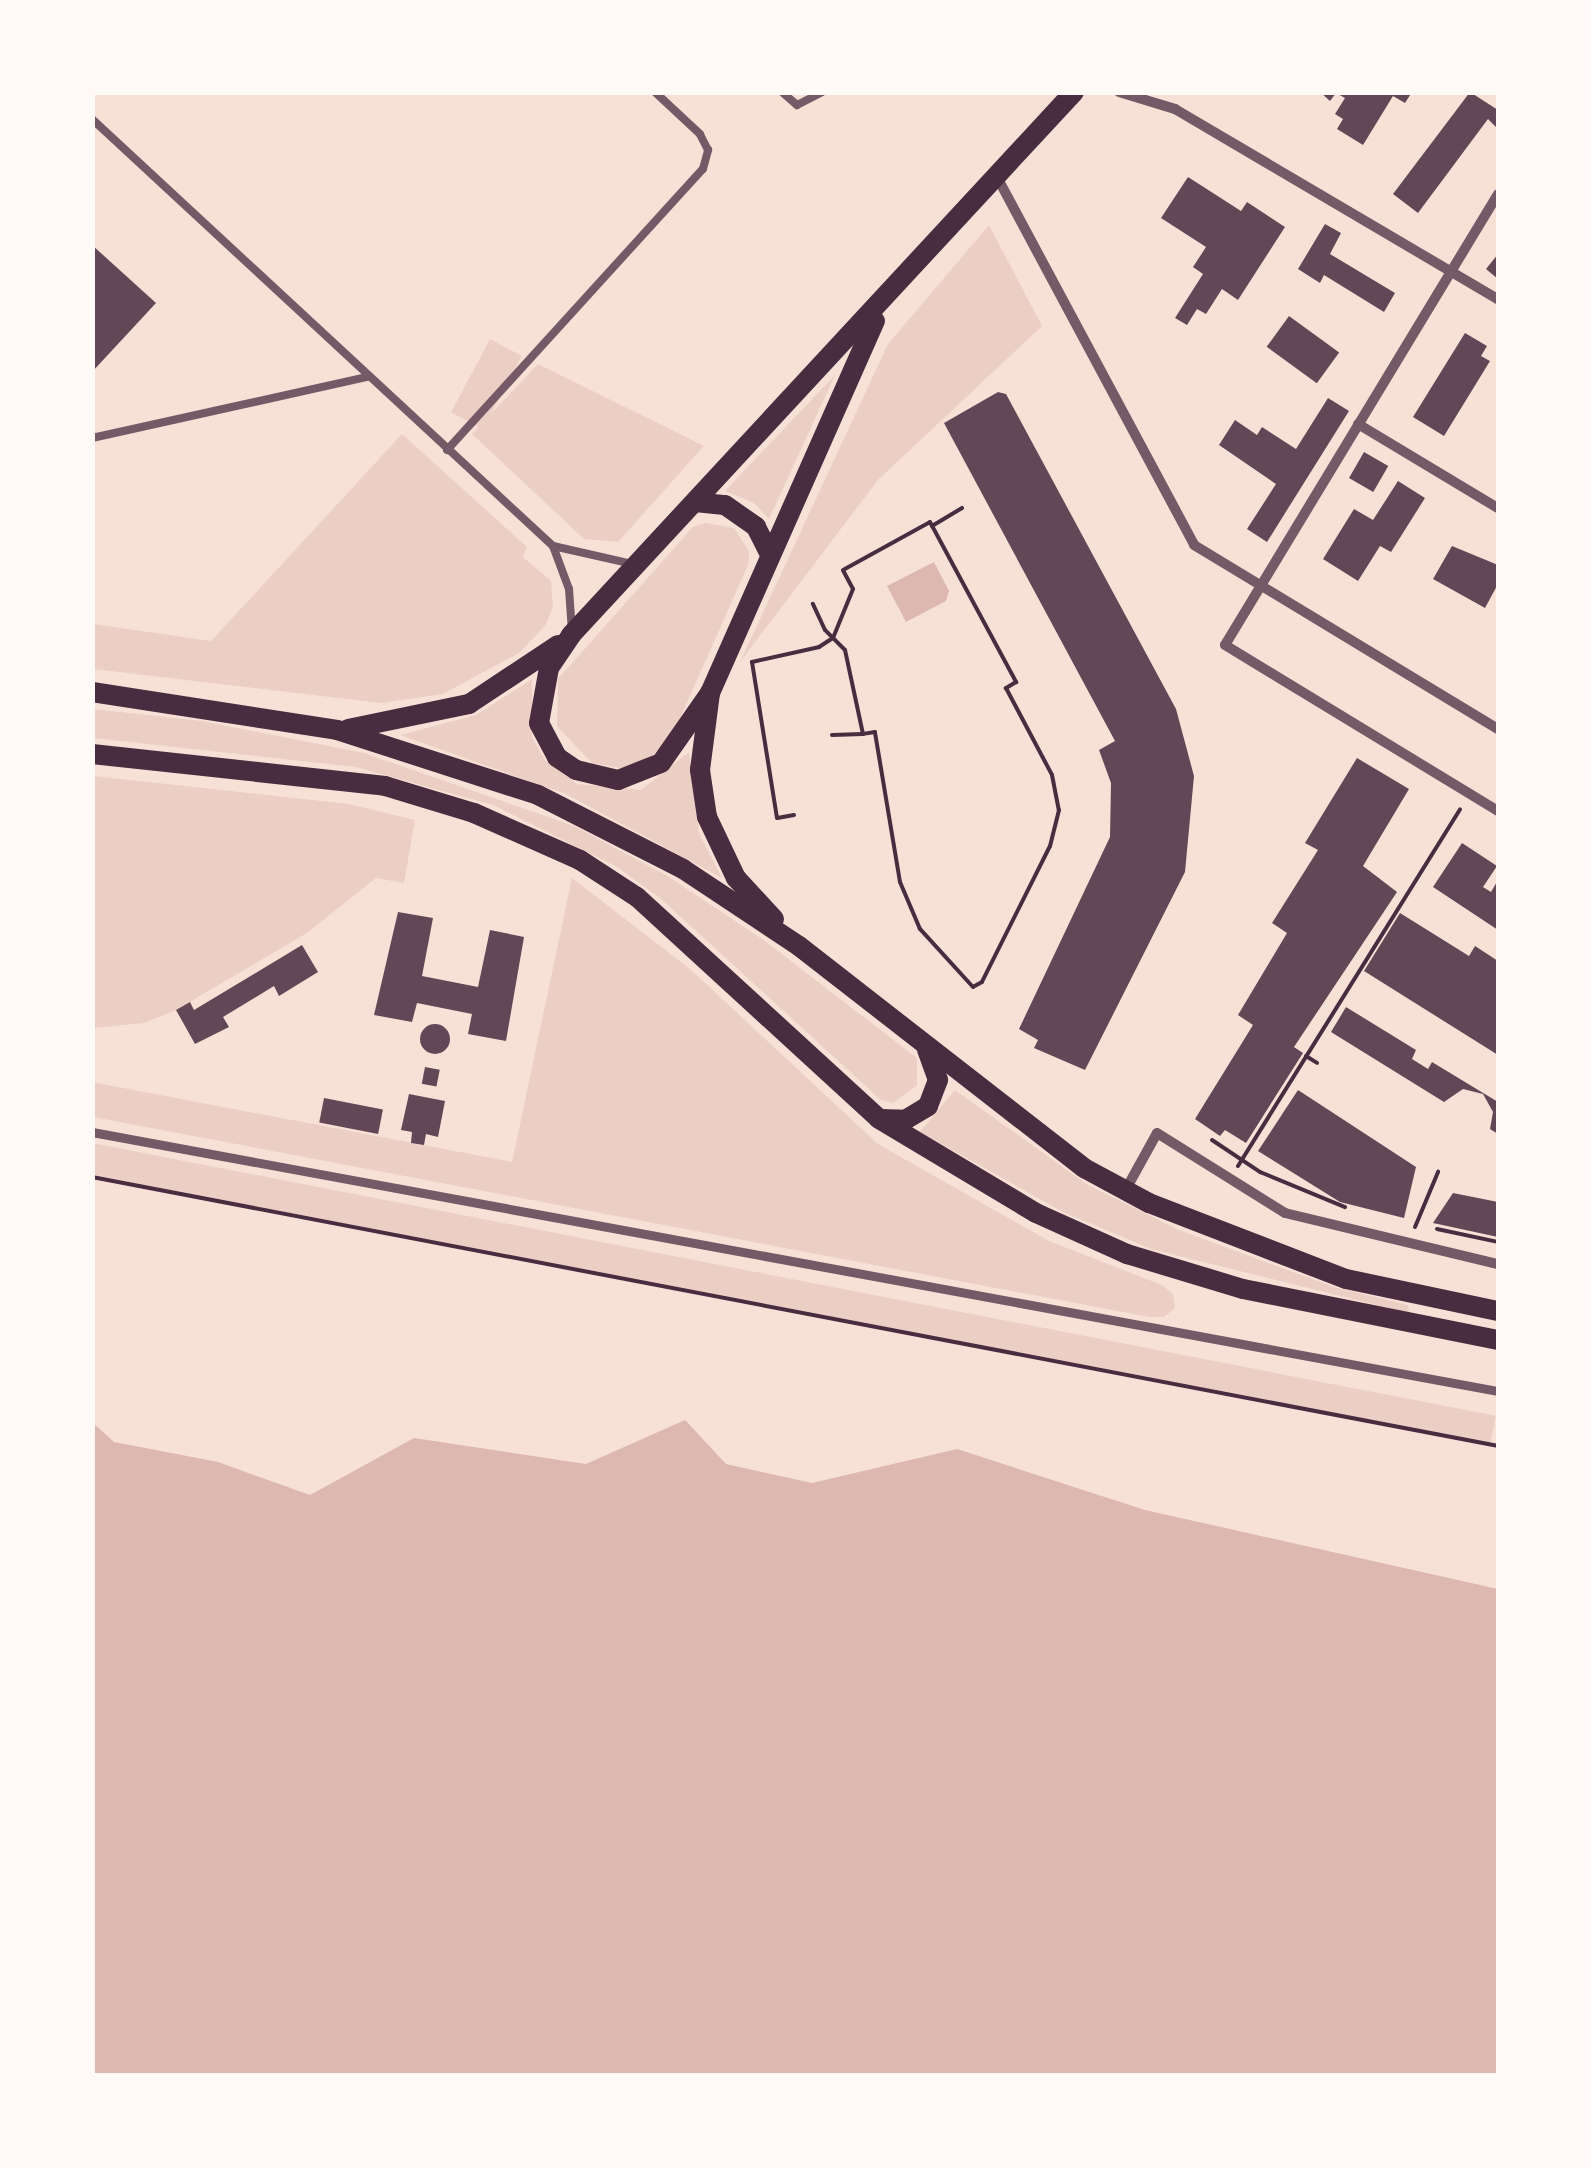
<!DOCTYPE html>
<html>
<head>
<meta charset="utf-8">
<style>
	body { margin:0 }
	#map { position:relative; width:1591px; height:2168px; overflow:hidden; background:#f7e1d7; font-family:Raleway,sans-serif }
	div>[style] { position:absolute }
	[style*='--x'] { left:calc(var(--x)*1px); top:calc(var(--y)*1px); width:calc(var(--w)*1px); rotate:calc(var(--a)*1deg) }
	.green>* { inset:0; background:#ebcfc5; transform-origin:0 0 }
	.water>* { inset:0; background:#dcb8b0 }
	.building>* { inset:0; background:#644757; transform-origin:0 0 }
	.round { border-radius:50% }
	.path>* { height:4px; margin:-2px; padding:0 2px; transform-origin:2px; border-radius:2px; background:#4a2c40 }
	.service>* { height:8px; margin:-4px; padding:0 4px; transform-origin:4px; border-radius:4px; background:#755966 }
	.pedestrian>* { height:9px; margin:-4.5px; padding:0 4.5px; transform-origin:4.5px; border-radius:4.5px; background:#755966 }
	.minor>* { height:10px; margin:-5px; padding:0 5px; transform-origin:5px; border-radius:5px; background:#755966 }
	.secondary>* { height:20px; margin:-10px; padding:0 10px; transform-origin:10px; border-radius:10px; background:#4a2c40 }
	span { translate:-50% -50%; white-space:nowrap; text-align:center; line-height:1.15; -webkit-text-stroke:10px #fffaf5; paint-order:stroke }
	.frame { position:absolute; inset:0; border:95px solid #fffaf5; pointer-events:none }
</style>
</head>
<body>
<div id="map">
	<div class="green">
		<i style="clip-path:polygon(989px 225px,1042px 326px,878px 480px,740px 662px,888px 344px)"></i>
		<i style="left:490px;top:339px;width:36px;height:83px;rotate:28deg"></i>
		<i style="clip-path:polygon(538px 364px,704px 446px,618px 542px,584px 539px,472px 434px)"></i>
		<i style="clip-path:polygon(835px 375px,769px 519px,754px 503px,725px 491px)"></i>
		<i style="clip-path:polygon(402px 434px,527px 547px,523px 557px,551px 581px,553px 607px,545px 626px,519px 653px,443px 694px,381px 703px,93px 669px,93px 624px,211px 641px)"></i>
		<i style="clip-path:polygon(705px 523px,734px 528px,749px 551px,748px 565px,673px 734px,648px 760px,620px 768px,592px 763px,557px 726px,558px 679px,693px 527px)"></i>
		<i style="clip-path:polygon(532px 679px,532px 737px,545px 760px,577px 784px,641px 790px,689px 752px,699px 833px,722px 878px,566px 794px,400px 735px,476px 715px)"></i>
		<i style="clip-path:polygon(93px 709px,202px 721px,364px 753px,574px 826px,666px 875px,765px 941px,917px 1058px,917px 1085px,893px 1103px,881px 1100px,660px 898px,617px 867px,493px 805px,356px 767px,93px 738px)"></i>
		<i style="clip-path:polygon(93px 776px,349px 804px,415px 820px,404px 883px,376px 878px,307px 933px,176px 1010px,144px 1023px,93px 1028px)"></i>
		<i style="clip-path:polygon(572px 878px,690px 969px,878px 1144px,1049px 1241px,1162px 1285px,1173px 1294px,1175px 1308px,1164px 1317px,1149px 1317px,93px 1117px,92px 1082px,512px 1162px)"></i>
		<i style="clip-path:polygon(955px 1090px,1088px 1185px,1179px 1230px,1334px 1287px,1408px 1305px,1409px 1313px,1151px 1249px,1063px 1212px,920px 1132px)"></i>
		<i style="left:92px;top:1143px;width:1430px;height:31px;rotate:11deg"></i>
	</div>
	<div class="water">
		<i style="clip-path:polygon(934px 562px,949px 591px,946px 601px,906px 622px,887px 586px)"></i>
		<i style="clip-path:polygon(685px 1420px,726px 1464px,812px 1483px,957px 1449px,1145px 1510px,1498px 1589px,1498px 2075px,93px 2075px,93px 1423px,114px 1442px,218px 1462px,310px 1495px,414px 1438px,586px 1464px)"></i>
	</div>
	<div class="building">
		<i style="clip-path:polygon(1320px 92px,1412px 92px,1405px 103px,1393px 96px,1363px 145px,1337px 129px,1343px 119px,1335px 114px,1345px 98px,1336px 93px,1330px 101px)"></i>
		<i style="clip-path:polygon(1470px 92px,1498px 110px,1498px 129px,1488px 119px,1418px 213px,1393px 194px)"></i>
		<i style="clip-path:polygon(1188px 177px,1241px 211px,1247px 202px,1285px 227px,1238px 300px,1222px 289px,1206px 314px,1197px 309px,1187px 325px,1175px 318px,1203px 274px,1193px 267px,1206px 247px,1161px 218px)"></i>
		<i style="clip-path:polygon(1325px 224px,1341px 233px,1330px 254px,1395px 293px,1384px 312px,1324px 275px,1320px 283px,1298px 269px)"></i>
		<i style="clip-path:polygon(92px 245px,156px 303px,92px 372px)"></i>
		<i style="clip-path:polygon(1498px 254px,1498px 279px,1486px 269px)"></i>
		<i style="left:1289px;top:316px;width:62px;height:38px;rotate:36deg"></i>
		<i style="clip-path:polygon(1465px 333px,1487px 346px,1481px 356px,1490px 361px,1444px 436px,1413px 417px)"></i>
		<i style="clip-path:polygon(998px 392px,1006px 394px,1176px 709px,1194px 776px,1185px 872px,1085px 1070px,1034px 1048px,1038px 1040px,1019px 1029px,1110px 837px,1111px 783px,1099px 750px,1115px 741px,944px 423px)"></i>
		<i style="clip-path:polygon(1328px 398px,1349px 411px,1267px 542px,1247px 529px,1276px 484px,1219px 445px,1235px 420px,1257px 435px,1262px 427px,1296px 449px)"></i>
		<i style="left:1364px;top:452px;width:28px;height:30px;rotate:30deg"></i>
		<i style="clip-path:polygon(1398px 481px,1425px 498px,1391px 552px,1380px 546px,1358px 581px,1323px 559px,1354px 509px,1373px 520px)"></i>
		<i style="clip-path:polygon(1452px 546px,1498px 565px,1498px 584px,1485px 608px,1433px 579px)"></i>
		<i style="clip-path:polygon(1357px 758px,1409px 789px,1363px 866px,1397px 892px,1294px 1047px,1303px 1053px,1246px 1143px,1225px 1130px,1220px 1136px,1195px 1119px,1253px 1025px,1238px 1015px,1287px 933px,1272px 923px,1318px 850px,1305px 843px)"></i>
		<i style="clip-path:polygon(1462px 843px,1497px 866px,1483px 887px,1491px 892px,1498px 880px,1498px 930px,1433px 887px)"></i>
		<i style="clip-path:polygon(398px 912px,433px 918px,422px 976px,478px 987px,490px 930px,524px 937px,506px 1041px,468px 1034px,472px 1014px,417px 1003px,412px 1022px,374px 1015px)"></i>
		<i style="clip-path:polygon(1400px 913px,1469px 956px,1475px 946px,1498px 961px,1498px 1055px,1364px 971px)"></i>
		<i style="clip-path:polygon(302px 945px,318px 972px,279px 996px,274px 986px,223px 1017px,229px 1027px,195px 1044px,176px 1010px,190px 1002px,194px 1010px)"></i>
		<i style="clip-path:polygon(1346px 1007px,1416px 1050px,1412px 1059px,1428px 1069px,1432px 1062px,1498px 1102px,1498px 1134px,1490px 1129px,1493px 1112px,1483px 1094px,1463px 1089px,1444px 1102px,1331px 1032px)"></i>
		<i class="round" style="left:420px;top:1024px;width:30px;height:30px"></i>
		<i style="left:425px;top:1067px;width:15px;height:17px;rotate:11deg"></i>
		<i style="clip-path:polygon(1298px 1090px,1416px 1167px,1404px 1218px,1340px 1202px,1258px 1151px)"></i>
		<i style="clip-path:polygon(409px 1094px,445px 1101px,438px 1137px,426px 1134px,424px 1145px,411px 1143px,412px 1132px,401px 1130px)"></i>
		<i style="left:324px;top:1098px;width:60px;height:25px;rotate:11deg"></i>
		<i style="clip-path:polygon(1453px 1193px,1498px 1202px,1498px 1237px,1433px 1223px)"></i>
	</div>
	<div class="path">
		<i style="--x:932;--y:526;--w:35;--a:-31"></i>
		<i style="--x:832;--y:735;--w:31;--a:-2"></i>
		<i style="--x:794;--y:815;--w:17;--a:170"></i>
		<i style="--x:777;--y:818;--w:158;--a:-99.1"></i>
		<i style="--x:752;--y:662;--w:69;--a:-12.6"></i>
		<i style="--x:819;--y:647;--w:17;--a:-33"></i>
		<i style="--x:833;--y:638;--w:53;--a:-67.8"></i>
		<i style="--x:853;--y:589;--w:21;--a:-118"></i>
		<i style="--x:843;--y:570;--w:99;--a:-28.9"></i>
		<i style="--x:930;--y:522;--w:182;--a:61.7"></i>
		<i style="--x:1016;--y:682;--w:12;--a:149"></i>
		<i style="--x:1006;--y:688;--w:98;--a:62.1"></i>
		<i style="--x:1052;--y:775;--w:36;--a:79"></i>
		<i style="--x:1059;--y:810;--w:37;--a:104"></i>
		<i style="--x:1050;--y:846;--w:152;--a:116.6"></i>
		<i style="--x:982;--y:982;--w:10;--a:151"></i>
		<i style="--x:973;--y:987;--w:79;--a:-132.4"></i>
		<i style="--x:920;--y:929;--w:51;--a:-113.1"></i>
		<i style="--x:900;--y:882;--w:152;--a:-99.5"></i>
		<i style="--x:875;--y:732;--w:12;--a:171"></i>
		<i style="--x:863;--y:734;--w:86;--a:-102.1"></i>
		<i style="--x:845;--y:650;--w:28;--a:-135"></i>
		<i style="--x:825;--y:630;--w:29;--a:-115"></i>
		<i style="--x:1306;--y:1056;--w:13;--a:32"></i>
		<i style="--x:1212;--y:1140;--w:58;--a:33.7"></i>
		<i style="--x:1260;--y:1172;--w:92;--a:22.4"></i>
		<i style="--x:1238;--y:1166;--w:420;--a:-58.1"></i>
		<i style="--x:92;--y:1177;--w:1432;--a:10.83"></i>
		<i style="--x:1415;--y:1227;--w:60;--a:-67.3"></i>
		<i style="--x:1437;--y:1229;--w:62;--a:12"></i>
	</div>
	<div class="service">
		<i style="--x:782;--y:92;--w:20;--a:41"></i>
		<i style="--x:797;--y:105;--w:28;--a:-27"></i>
		<i style="--x:92;--y:119;--w:628;--a:42.81"></i>
		<i style="--x:553;--y:546;--w:81;--a:12.8"></i>
		<i style="--x:92;--y:438;--w:282;--a:-12.5"></i>
		<i style="--x:447;--y:450;--w:380;--a:-47.7"></i>
		<i style="--x:703;--y:169;--w:20;--a:-75"></i>
		<i style="--x:708;--y:150;--w:18;--a:-117"></i>
		<i style="--x:700;--y:134;--w:62;--a:-137"></i>
		<i style="--x:553;--y:546;--w:46;--a:69.6"></i>
		<i style="--x:569;--y:589;--w:39;--a:86"></i>
	</div>
	<div class="pedestrian">
		<i style="--x:92;--y:1132;--w:1430;--a:10.44"></i>
	</div>
	<div class="minor">
		<i style="--x:1119;--y:92;--w:59;--a:16.9"></i>
		<i style="--x:1175;--y:109;--w:375;--a:30.5"></i>
		<i style="--x:997;--y:177;--w:417;--a:61.8"></i>
		<i style="--x:1194;--y:545;--w:355;--a:31.2"></i>
		<i style="--x:1498;--y:194;--w:527;--a:121.19"></i>
		<i style="--x:1225;--y:645;--w:320;--a:31.3"></i>
		<i style="--x:1358;--y:424;--w:163;--a:31"></i>
		<i style="--x:1125;--y:1191;--w:66;--a:-61.1"></i>
		<i style="--x:1157;--y:1133;--w:151;--a:32"></i>
		<i style="--x:1285;--y:1213;--w:219;--a:13.5"></i>
	</div>
	<div class="secondary">
		<i style="--x:695;--y:502;--w:30;--a:6"></i>
		<i style="--x:725;--y:505;--w:38;--a:35"></i>
		<i style="--x:756;--y:527;--w:31;--a:63"></i>
		<i style="--x:92;--y:692;--w:248;--a:8.8"></i>
		<i style="--x:337;--y:730;--w:211;--a:17.9"></i>
		<i style="--x:538;--y:795;--w:163;--a:27"></i>
		<i style="--x:683;--y:869;--w:139;--a:33.6"></i>
		<i style="--x:799;--y:946;--w:361;--a:37.9"></i>
		<i style="--x:1084;--y:1168;--w:74;--a:28.3"></i>
		<i style="--x:1149;--y:1203;--w:211;--a:21.1"></i>
		<i style="--x:1346;--y:1279;--w:155;--a:11.9"></i>
		<i style="--x:710;--y:693;--w:85;--a:125"></i>
		<i style="--x:661;--y:763;--w:46;--a:158.4"></i>
		<i style="--x:618;--y:780;--w:43;--a:-166.6"></i>
		<i style="--x:576;--y:770;--w:23;--a:-146"></i>
		<i style="--x:557;--y:757;--w:38;--a:-118"></i>
		<i style="--x:539;--y:723;--w:56;--a:-79.7"></i>
		<i style="--x:549;--y:668;--w:40;--a:-56"></i>
		<i style="--x:571;--y:635;--w:740;--a:-47.19"></i>
		<i style="--x:348;--y:729;--w:124;--a:-11.7"></i>
		<i style="--x:469;--y:704;--w:107;--a:-33.5"></i>
		<i style="--x:92;--y:754;--w:295;--a:6.2"></i>
		<i style="--x:385;--y:786;--w:93;--a:16.9"></i>
		<i style="--x:474;--y:813;--w:116;--a:23.9"></i>
		<i style="--x:580;--y:860;--w:68;--a:33"></i>
		<i style="--x:637;--y:897;--w:328;--a:42.5"></i>
		<i style="--x:879;--y:1119;--w:183;--a:30.9"></i>
		<i style="--x:1036;--y:1213;--w:100;--a:24.3"></i>
		<i style="--x:1127;--y:1254;--w:121;--a:16.8"></i>
		<i style="--x:1243;--y:1289;--w:260;--a:11.3"></i>
		<i style="--x:774;--y:919;--w:56;--a:-132.8"></i>
		<i style="--x:736;--y:878;--w:68;--a:-115.4"></i>
		<i style="--x:707;--y:817;--w:48;--a:-98.5"></i>
		<i style="--x:700;--y:770;--w:78;--a:-82.6"></i>
		<i style="--x:710;--y:693;--w:407;--a:-66.1"></i>
		<i style="--x:881;--y:1119;--w:24;--a:2"></i>
		<i style="--x:905;--y:1120;--w:27;--a:-31"></i>
		<i style="--x:928;--y:1106;--w:28;--a:-69"></i>
		<i style="--x:938;--y:1080;--w:32;--a:-110"></i>
	</div>
	<div class="frame"></div>
</div>
</body>
</html>
